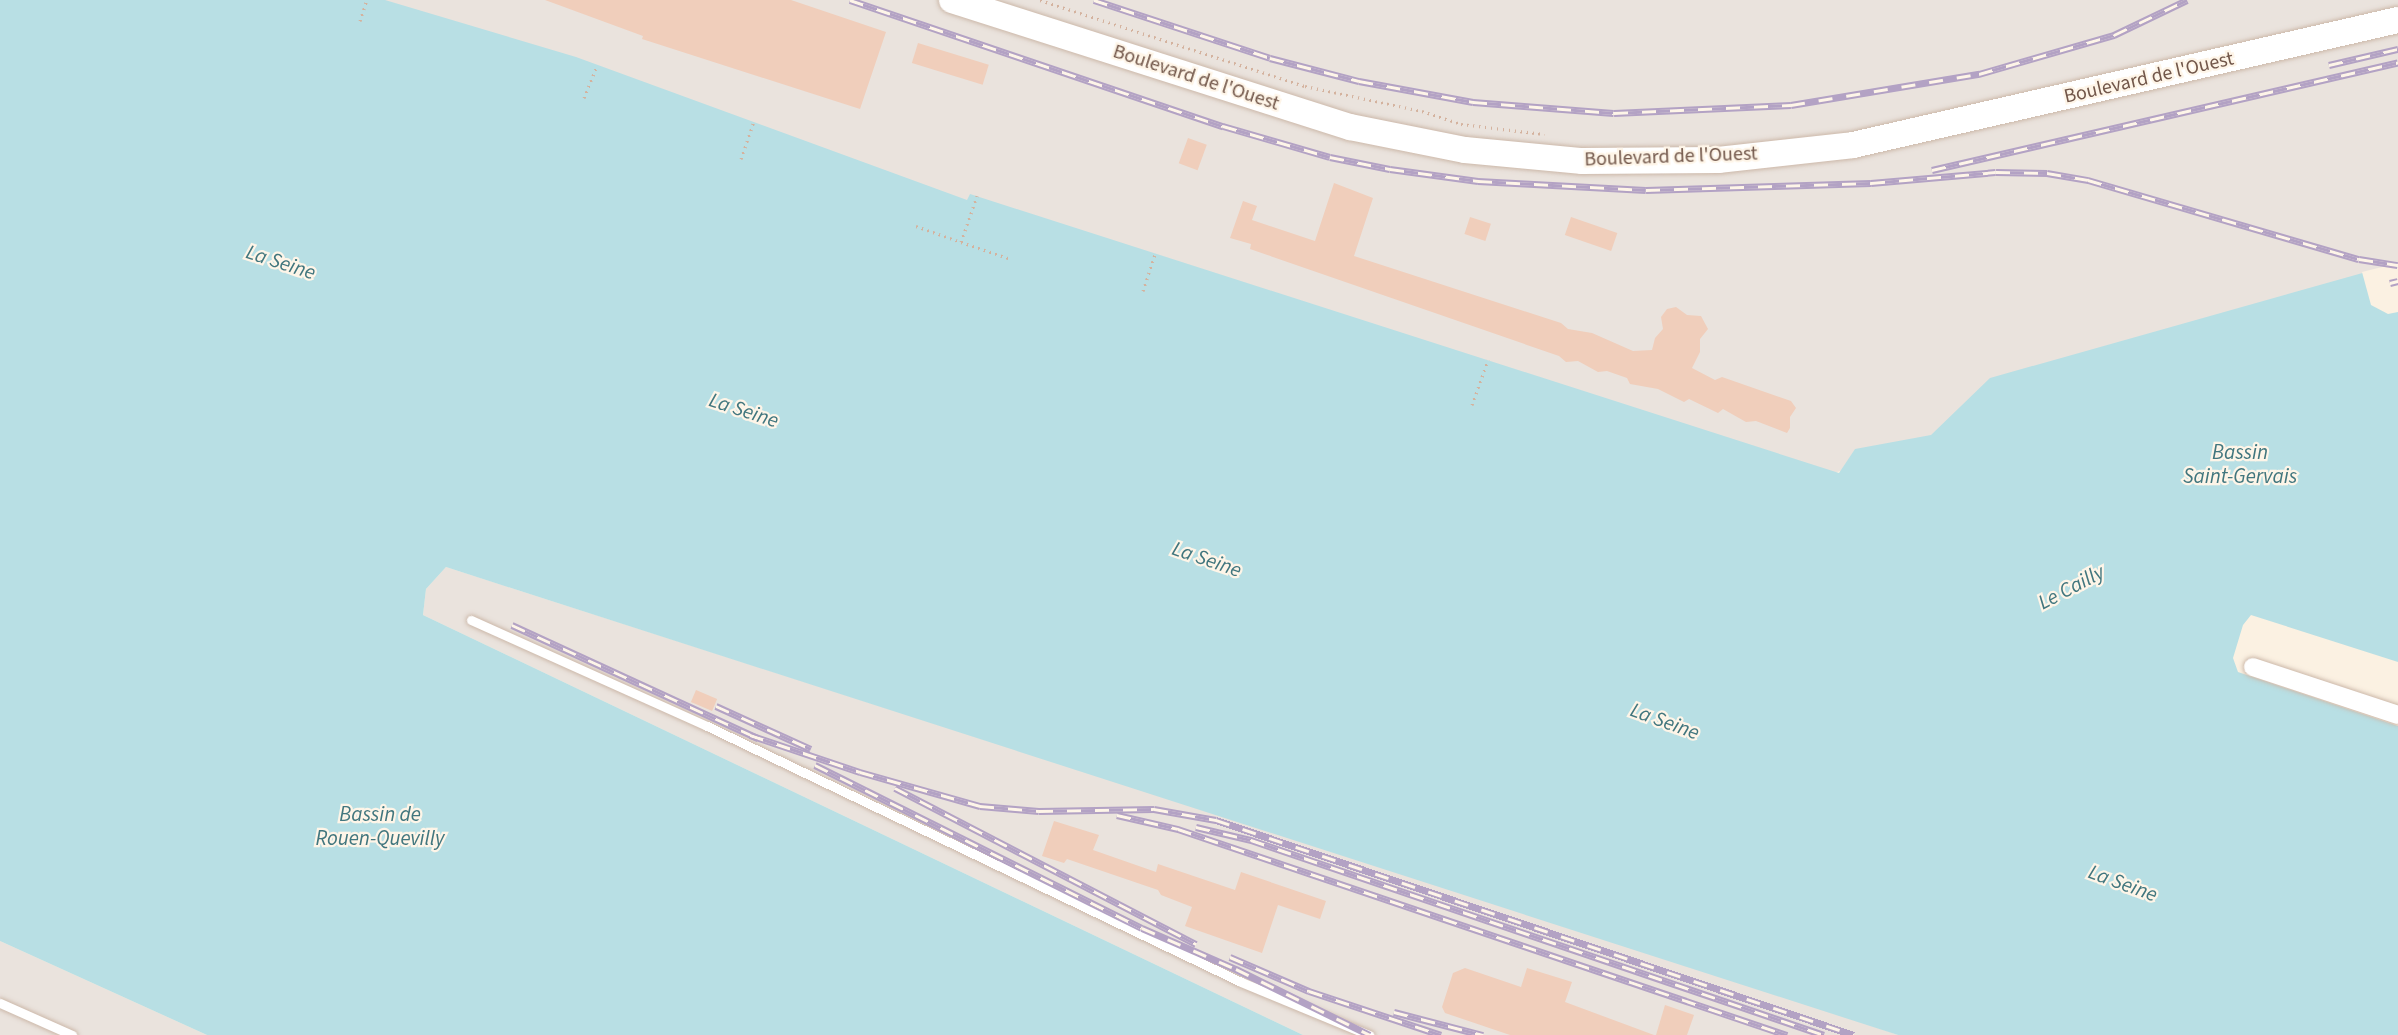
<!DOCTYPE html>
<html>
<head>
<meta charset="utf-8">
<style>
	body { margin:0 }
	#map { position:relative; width:2398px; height:1035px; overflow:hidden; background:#fbf1e2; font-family:"Source Sans 3",sans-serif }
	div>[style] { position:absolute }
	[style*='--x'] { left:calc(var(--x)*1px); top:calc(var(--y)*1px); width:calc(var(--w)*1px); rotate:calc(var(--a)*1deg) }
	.industrial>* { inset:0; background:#eae3dd }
	.water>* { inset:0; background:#b8dfe4 }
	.pier>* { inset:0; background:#fbf1e2 }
	.building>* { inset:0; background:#f0cebb; transform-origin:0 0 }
	.path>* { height:3px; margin-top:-1.5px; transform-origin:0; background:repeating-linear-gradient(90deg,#d4b29e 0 1.5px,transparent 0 6px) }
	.roads { filter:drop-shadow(0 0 2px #ccb8a9) drop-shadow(0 0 2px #ccb8a9) }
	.lane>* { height:9px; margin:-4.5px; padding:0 4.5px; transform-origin:4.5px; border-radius:4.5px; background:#fff }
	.street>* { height:18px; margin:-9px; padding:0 9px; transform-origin:9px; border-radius:9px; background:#fff }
	.secondary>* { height:26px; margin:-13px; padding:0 13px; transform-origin:13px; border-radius:13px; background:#fff }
	.rail>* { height:7px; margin-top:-3.5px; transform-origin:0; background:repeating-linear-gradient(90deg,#fef5e8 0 14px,#b3a2c4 0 28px); box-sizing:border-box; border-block:2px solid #b3a2c4 }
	span { translate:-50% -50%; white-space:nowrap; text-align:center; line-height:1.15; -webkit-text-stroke:4.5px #fef5e8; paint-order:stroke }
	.street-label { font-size:20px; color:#72574a }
	.water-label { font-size:21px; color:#41767e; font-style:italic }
</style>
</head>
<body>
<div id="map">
	<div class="industrial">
		<i style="clip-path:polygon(209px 0,2398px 0,2398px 321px,2249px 338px,1831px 474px)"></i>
		<i style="clip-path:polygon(446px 567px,1821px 1008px,1898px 1035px,1303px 1035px,423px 615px,426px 589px)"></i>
		<i style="clip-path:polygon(0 941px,207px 1035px,0 1035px)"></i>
	</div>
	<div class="water">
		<i style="clip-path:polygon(0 0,385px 0,576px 57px,967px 200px,970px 194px,1839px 473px,1855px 449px,1931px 435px,1990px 378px,2398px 263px,2398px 662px,2251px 615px,2243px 625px,2233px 658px,2238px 672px,2398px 726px,2398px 1035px,1898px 1035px,446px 567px,426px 589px,423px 615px,1303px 1035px,207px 1035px,0 941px)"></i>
	</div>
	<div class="pier">
		<i style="clip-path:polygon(2398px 263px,2398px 312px,2388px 314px,2371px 305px,2362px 272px)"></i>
	</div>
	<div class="building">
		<i style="clip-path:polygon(545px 0,791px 0,886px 32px,860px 109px,642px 39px,643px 36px)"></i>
		<i style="left:918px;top:43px;width:74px;height:21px;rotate:17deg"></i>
		<i style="left:1188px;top:138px;width:20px;height:27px;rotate:20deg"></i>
		<i style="clip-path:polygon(1334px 183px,1373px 198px,1354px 256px,1561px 323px,1568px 329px,1592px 333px,1633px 351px,1652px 350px,1655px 338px,1663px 329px,1661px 317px,1667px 309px,1676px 307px,1687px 315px,1701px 316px,1708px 329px,1700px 339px,1700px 352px,1692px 368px,1715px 380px,1722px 377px,1791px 401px,1796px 408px,1790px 417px,1790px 428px,1787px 433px,1756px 421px,1746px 422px,1723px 409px,1718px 413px,1689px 399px,1684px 402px,1658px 389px,1630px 384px,1627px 378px,1607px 371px,1598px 372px,1578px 361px,1566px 362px,1559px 356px,1250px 249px,1251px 244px,1230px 238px,1243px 201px,1257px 206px,1252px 220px,1315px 241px)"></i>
		<i style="left:1470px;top:217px;width:22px;height:18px;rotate:18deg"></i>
		<i style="left:1571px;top:217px;width:49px;height:19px;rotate:19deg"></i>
		<i style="left:696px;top:690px;width:23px;height:13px;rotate:23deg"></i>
		<i style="clip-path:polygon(1054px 821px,1099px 835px,1093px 850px,1156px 872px,1158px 864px,1235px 890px,1241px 872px,1326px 901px,1320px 919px,1278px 905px,1262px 953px,1185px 926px,1192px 907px,1161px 895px,1158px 890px,1067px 859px,1064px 863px,1042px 856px)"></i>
		<i style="clip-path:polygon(1465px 968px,1521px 987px,1527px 968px,1572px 982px,1565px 1002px,1654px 1035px,1510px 1035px,1445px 1013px,1442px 1007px,1453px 973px)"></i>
		<i style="clip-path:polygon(1665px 1005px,1694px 1015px,1687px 1035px,1656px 1035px)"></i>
	</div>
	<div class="path">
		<i style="--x:1040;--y:0;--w:279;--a:18"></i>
		<i style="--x:1305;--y:86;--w:120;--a:12.1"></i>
		<i style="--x:1422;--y:111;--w:41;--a:18.4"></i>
		<i style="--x:1461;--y:124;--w:84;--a:6.9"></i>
		<i style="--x:360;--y:21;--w:22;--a:-72"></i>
		<i style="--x:584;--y:98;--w:35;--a:-68"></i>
		<i style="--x:741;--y:159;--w:40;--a:-71.1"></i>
		<i style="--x:916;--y:226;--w:48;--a:19.6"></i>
		<i style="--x:961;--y:242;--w:49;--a:-70.8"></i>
		<i style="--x:961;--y:242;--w:50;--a:18.8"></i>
		<i style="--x:1143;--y:291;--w:38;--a:-72"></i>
		<i style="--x:1472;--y:405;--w:48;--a:-70.4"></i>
	</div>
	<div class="roads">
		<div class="lane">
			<i style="--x:471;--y:620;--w:259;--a:24.2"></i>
			<i style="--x:707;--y:726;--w:592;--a:25.61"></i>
			<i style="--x:1241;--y:982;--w:139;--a:22.5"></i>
			<i style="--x:0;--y:1003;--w:79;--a:24"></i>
		</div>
		<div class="street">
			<i style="--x:2253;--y:667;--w:153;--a:18.3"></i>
		</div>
		<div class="secondary">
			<i style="--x:952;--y:0;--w:418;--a:17.7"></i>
			<i style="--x:1350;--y:127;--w:117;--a:11.3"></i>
			<i style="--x:1465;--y:150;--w:118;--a:5.4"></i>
			<i style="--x:1582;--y:161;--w:136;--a:-0.4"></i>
			<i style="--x:1718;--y:160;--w:136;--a:-6.3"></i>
			<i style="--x:1853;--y:145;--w:559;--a:-12.92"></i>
		</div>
	</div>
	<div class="rail">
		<i style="--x:850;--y:0;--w:394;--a:18.7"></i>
		<i style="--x:1223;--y:126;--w:111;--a:16.2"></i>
		<i style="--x:1330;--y:157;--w:61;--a:11.3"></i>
		<i style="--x:1390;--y:169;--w:89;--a:7.8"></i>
		<i style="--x:1478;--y:181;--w:168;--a:3.1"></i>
		<i style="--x:1646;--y:190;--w:225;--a:-1.8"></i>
		<i style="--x:1871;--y:183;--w:125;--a:-5"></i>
		<i style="--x:1996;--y:172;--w:51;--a:1.1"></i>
		<i style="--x:2047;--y:173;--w:42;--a:9.7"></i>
		<i style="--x:2088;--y:180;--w:282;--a:16.3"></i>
		<i style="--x:2359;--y:259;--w:39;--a:9"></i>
		<i style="--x:1094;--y:0;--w:185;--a:18.2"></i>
		<i style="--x:1270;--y:58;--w:92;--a:14.5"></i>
		<i style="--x:1359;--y:81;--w:116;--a:10.4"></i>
		<i style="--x:1473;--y:102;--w:141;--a:4.5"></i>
		<i style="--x:1614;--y:113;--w:177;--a:-2.6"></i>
		<i style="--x:1791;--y:105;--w:191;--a:-9.4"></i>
		<i style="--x:1979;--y:74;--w:141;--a:-16.1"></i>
		<i style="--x:2114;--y:35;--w:81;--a:-25.6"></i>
		<i style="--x:2329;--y:65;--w:71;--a:-13.1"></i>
		<i style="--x:1932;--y:170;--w:478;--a:-13"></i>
		<i style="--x:2390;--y:283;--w:8;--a:-14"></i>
		<i style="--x:512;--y:625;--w:271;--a:24.7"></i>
		<i style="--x:716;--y:706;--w:104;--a:24.4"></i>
		<i style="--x:750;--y:735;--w:116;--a:18.6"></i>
		<i style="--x:860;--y:772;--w:125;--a:15.8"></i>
		<i style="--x:980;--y:806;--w:59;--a:4.8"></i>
		<i style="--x:1039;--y:811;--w:115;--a:-1"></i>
		<i style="--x:1154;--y:809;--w:63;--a:10.1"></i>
		<i style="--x:1216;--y:820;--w:673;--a:18.62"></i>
		<i style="--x:815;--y:765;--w:365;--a:26.5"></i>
		<i style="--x:1142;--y:928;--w:103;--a:23.6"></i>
		<i style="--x:1236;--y:969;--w:149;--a:26.2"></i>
		<i style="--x:895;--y:788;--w:339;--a:27.4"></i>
		<i style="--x:1117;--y:815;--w:63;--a:12.9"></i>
		<i style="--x:1178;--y:829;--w:643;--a:18.69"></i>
		<i style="--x:1196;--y:827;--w:57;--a:13.3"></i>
		<i style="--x:1251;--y:840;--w:605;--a:18.79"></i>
		<i style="--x:1230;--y:957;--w:86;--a:23.3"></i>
		<i style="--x:1309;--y:991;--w:139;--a:18.4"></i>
		<i style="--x:1394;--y:1012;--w:92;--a:14.5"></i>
	</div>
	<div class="street-label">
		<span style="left:1196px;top:78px;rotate:18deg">Boulevard de l'Ouest</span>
		<span style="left:2149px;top:78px;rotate:-13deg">Boulevard de l'Ouest</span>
		<span style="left:1671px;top:157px;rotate:-2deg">Boulevard de l'Ouest</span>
	</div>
	<div class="water-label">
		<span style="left:281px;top:262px;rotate:18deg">La Seine</span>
		<span style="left:744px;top:410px;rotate:18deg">La Seine</span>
		<span style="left:2240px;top:464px">Bassin<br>Saint-Gervais</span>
		<span style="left:1207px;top:559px;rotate:19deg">La Seine</span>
		<span style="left:2071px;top:587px;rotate:-28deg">Le Cailly</span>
		<span style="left:1665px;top:721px;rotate:20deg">La Seine</span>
		<span style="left:380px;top:826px">Bassin de<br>Rouen-Quevilly</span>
		<span style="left:2123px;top:883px;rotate:20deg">La Seine</span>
	</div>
</div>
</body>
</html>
